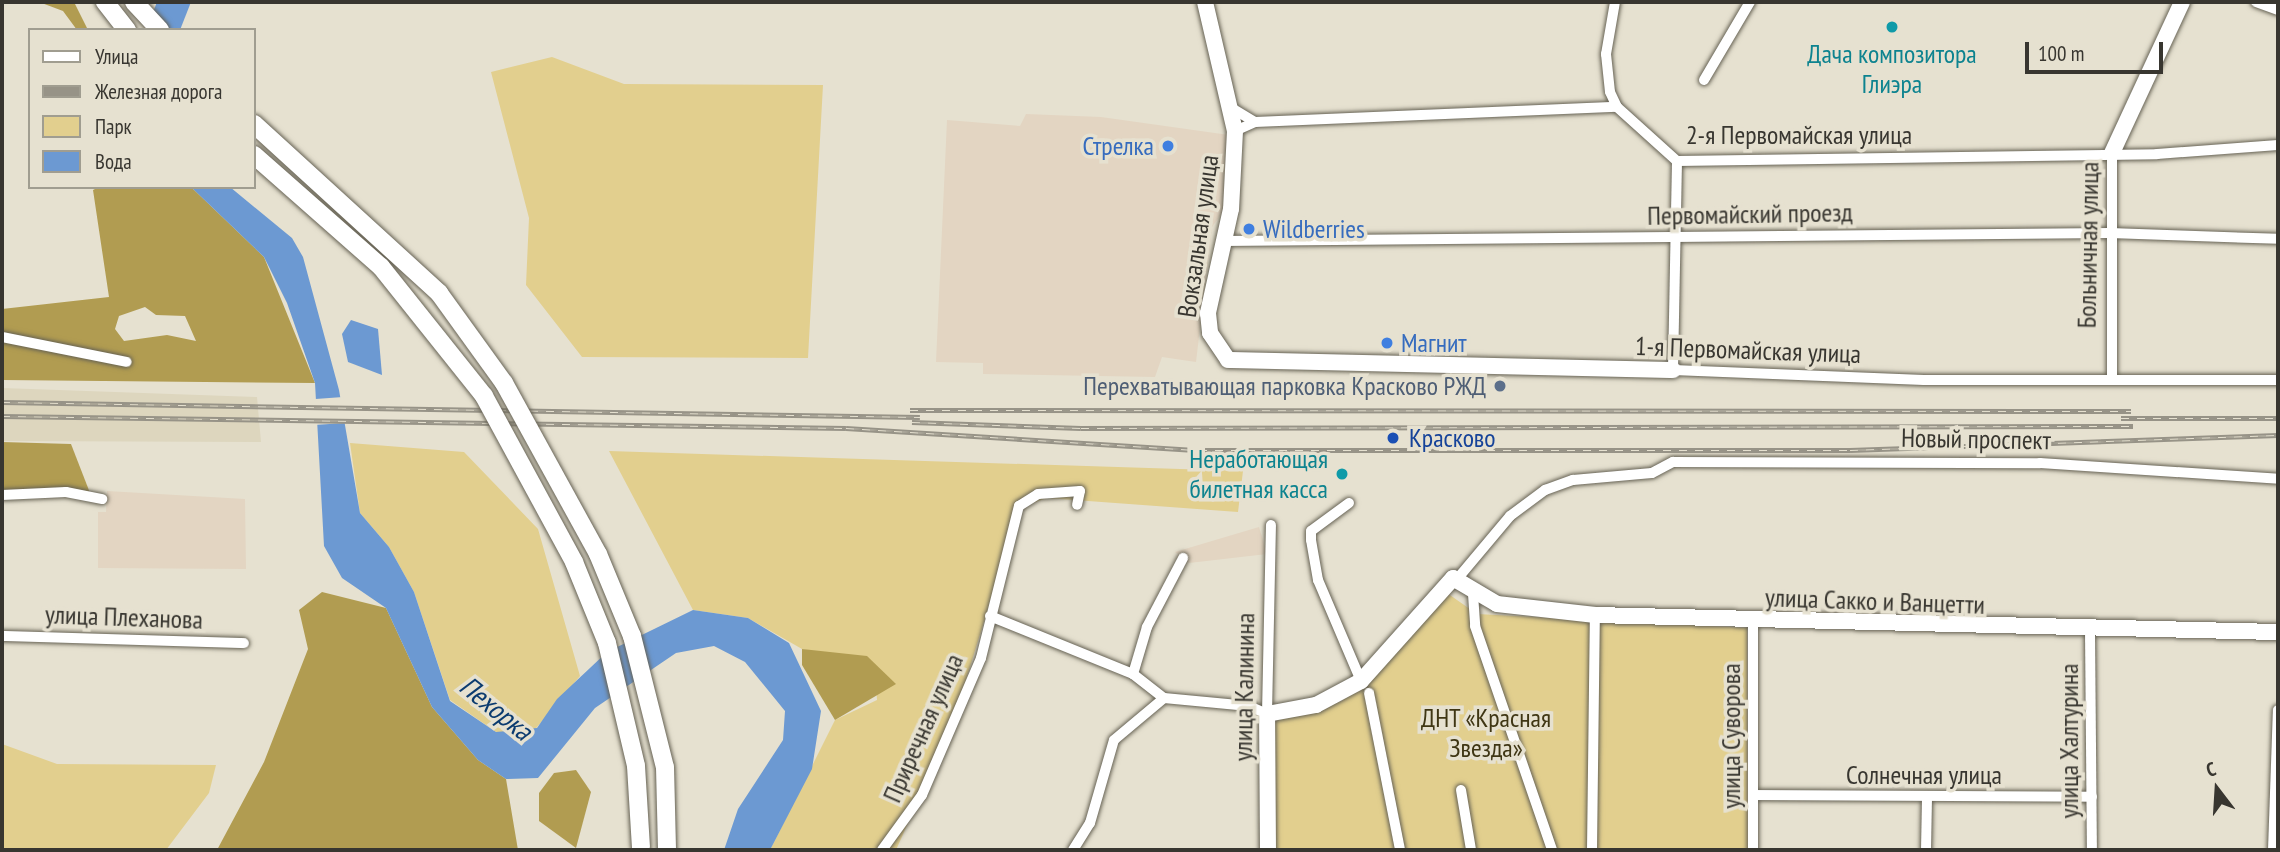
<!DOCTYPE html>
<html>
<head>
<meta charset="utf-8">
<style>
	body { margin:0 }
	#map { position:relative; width:2280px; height:852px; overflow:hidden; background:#e6e1d0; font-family:"PT Sans Narrow",sans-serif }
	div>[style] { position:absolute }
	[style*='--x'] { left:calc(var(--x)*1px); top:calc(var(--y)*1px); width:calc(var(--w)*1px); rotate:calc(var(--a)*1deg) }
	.built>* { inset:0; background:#ddd6be }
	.industrial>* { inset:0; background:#e3d5c2 }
	.green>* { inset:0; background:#e2cf8e }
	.forest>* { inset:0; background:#b19c51 }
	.water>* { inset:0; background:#6c99d2 }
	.pier>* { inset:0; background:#e6e1d0; transform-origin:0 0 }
	.roads { filter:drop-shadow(0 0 2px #666254) drop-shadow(0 0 2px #666254) }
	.street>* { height:10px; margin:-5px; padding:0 5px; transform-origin:5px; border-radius:5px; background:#fff }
	.secondary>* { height:16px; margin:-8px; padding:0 8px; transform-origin:8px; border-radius:8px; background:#fff }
	.primary>* { height:18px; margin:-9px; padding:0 9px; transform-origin:9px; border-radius:9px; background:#fff }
	.rail>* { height:5px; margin-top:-2.5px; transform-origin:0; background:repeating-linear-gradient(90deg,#e6e1d0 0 8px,#979387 0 16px); box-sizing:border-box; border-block:2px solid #979387 }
	.bridges { filter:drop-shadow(0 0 2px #666254) drop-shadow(0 0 2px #666254) }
	.primary-bridge>* { height:18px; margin:-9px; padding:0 9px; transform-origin:9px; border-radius:9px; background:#fff }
	.dots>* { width:19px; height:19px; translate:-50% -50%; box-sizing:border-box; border:4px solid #e6e1d0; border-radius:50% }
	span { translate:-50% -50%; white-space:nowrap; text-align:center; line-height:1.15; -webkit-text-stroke:7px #e6e1d0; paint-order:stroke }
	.culture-label { font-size:26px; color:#0d838f }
	.right { translate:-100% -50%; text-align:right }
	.street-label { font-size:26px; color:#383630 }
	.shop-label { font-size:26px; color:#366cbe }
	.left { translate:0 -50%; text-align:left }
	.service-label { font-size:26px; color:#4e5e75 }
	.transit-label { font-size:26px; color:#164399 }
	.park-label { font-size:26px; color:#3f3614 }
	.water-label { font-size:28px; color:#0b3b6f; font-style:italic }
	.frame { position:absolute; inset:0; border:4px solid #383630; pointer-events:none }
	.legend { position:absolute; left:28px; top:28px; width:228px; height:161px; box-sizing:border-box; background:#e6e1d0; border:2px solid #a09d90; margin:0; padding:9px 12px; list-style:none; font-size:21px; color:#383630 }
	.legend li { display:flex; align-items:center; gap:14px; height:35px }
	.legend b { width:35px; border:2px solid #a09d90 }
	.north { position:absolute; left:2182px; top:754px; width:70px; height:70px; -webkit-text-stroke:5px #e6e1d0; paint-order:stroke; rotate:343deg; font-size:19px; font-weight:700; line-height:28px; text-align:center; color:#383630 }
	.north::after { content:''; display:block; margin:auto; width:24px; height:32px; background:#383630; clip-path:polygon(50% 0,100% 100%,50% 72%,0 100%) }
	.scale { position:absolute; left:2025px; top:42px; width:138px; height:32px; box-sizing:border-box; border:4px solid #383630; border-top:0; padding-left:9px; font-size:21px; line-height:24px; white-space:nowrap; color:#383630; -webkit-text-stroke:5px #e6e1d0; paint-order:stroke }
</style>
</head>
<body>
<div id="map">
	<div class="built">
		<i style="clip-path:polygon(2px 388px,257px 397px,261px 442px,2px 441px)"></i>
	</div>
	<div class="industrial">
		<i style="clip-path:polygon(1026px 114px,1101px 117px,1229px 135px,1229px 203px,1212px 227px,1196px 362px,1162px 357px,1155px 377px,983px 374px,983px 363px,936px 362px,947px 120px,1020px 126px)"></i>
		<i style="clip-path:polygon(107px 491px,245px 499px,246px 569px,98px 568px,98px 512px,106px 512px)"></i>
		<i style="clip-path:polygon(1259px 527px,1267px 554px,1189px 563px,1175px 552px)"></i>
	</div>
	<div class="green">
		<i style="clip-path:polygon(552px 57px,624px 84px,823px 85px,808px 358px,582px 357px,526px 285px,529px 218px,491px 72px)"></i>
		<i style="clip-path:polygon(350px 443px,464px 452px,538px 529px,580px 676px,532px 733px,496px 732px,450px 700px,414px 592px,389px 547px,360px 513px)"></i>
		<i style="clip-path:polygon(609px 451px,1243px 471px,1238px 512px,1047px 498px,1019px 508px,953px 722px,896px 850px,770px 850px,835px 720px,877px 700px,875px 667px,802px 649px,748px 618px,693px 610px)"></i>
		<i style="clip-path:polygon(1447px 593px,1477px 614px,1747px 628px,1748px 850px,1273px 850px,1273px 719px,1342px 701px)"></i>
		<i style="clip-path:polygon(2px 744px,57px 764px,216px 765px,209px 793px,166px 850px,2px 850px)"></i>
	</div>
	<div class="forest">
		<i style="clip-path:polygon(39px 2px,74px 2px,88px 30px,77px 30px,63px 11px)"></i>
		<i style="clip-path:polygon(evenodd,99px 187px,191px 187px,264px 257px,315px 383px,2px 380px,2px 309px,109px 297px,93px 190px,99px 187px,145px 307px,156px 315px,185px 316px,196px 341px,167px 335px,124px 341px,115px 329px,119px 316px,145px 307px)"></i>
		<i style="clip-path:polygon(2px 442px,71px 444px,90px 493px,2px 495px)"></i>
		<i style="clip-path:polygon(322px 592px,386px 608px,432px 707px,478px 760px,506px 779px,518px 850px,217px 850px,264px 762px,308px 649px,299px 610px)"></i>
		<i style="clip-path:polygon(802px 649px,867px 656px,896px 684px,835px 720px,802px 665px)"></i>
		<i style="clip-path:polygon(576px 770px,591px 792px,576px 848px,539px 821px,539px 793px,554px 773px)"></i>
	</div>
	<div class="water">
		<i style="clip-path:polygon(157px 2px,191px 2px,180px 30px,146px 30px)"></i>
		<i style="clip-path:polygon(191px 187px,230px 187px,292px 238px,303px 257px,339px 390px,360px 513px,389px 547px,414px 592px,450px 701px,496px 732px,537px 728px,557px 699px,607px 652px,693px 610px,748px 618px,789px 643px,821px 711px,812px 769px,770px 850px,724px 850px,738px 809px,783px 740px,785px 711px,745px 662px,714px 646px,676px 653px,595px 708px,538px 778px,506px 779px,478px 760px,432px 707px,386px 608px,342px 578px,324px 546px,315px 383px,287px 303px,264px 257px)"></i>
		<i style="clip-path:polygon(351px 320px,378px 329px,382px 375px,348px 362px,342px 334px)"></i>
	</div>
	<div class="pier">
		<i style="left:343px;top:397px;width:26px;height:31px;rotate:86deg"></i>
	</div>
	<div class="roads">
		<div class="street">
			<i style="--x:1615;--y:2;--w:53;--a:99.8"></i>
			<i style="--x:1606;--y:54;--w:38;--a:84"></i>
			<i style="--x:1610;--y:92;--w:17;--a:65"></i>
			<i style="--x:1617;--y:107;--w:81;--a:42"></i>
			<i style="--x:1677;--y:161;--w:480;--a:-0.8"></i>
			<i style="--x:2157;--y:154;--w:121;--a:-4.3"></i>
			<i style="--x:2256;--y:2;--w:23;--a:20"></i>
			<i style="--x:1704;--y:80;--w:91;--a:-59.5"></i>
			<i style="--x:1230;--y:107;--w:29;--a:31"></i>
			<i style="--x:1235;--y:131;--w:22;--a:-24"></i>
			<i style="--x:1255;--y:122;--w:362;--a:-2.4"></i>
			<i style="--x:2112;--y:153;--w:225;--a:90"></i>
			<i style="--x:1677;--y:161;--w:209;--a:91.1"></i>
			<i style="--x:1673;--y:370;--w:251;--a:2.3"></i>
			<i style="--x:1924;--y:380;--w:354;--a:0"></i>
			<i style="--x:1222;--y:241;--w:888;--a:-0.52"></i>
			<i style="--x:2110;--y:233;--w:168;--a:2"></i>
			<i style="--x:2;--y:337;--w:127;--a:11.3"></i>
			<i style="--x:2;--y:495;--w:64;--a:-2.7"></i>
			<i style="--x:66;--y:492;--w:37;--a:11"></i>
			<i style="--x:1349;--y:503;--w:47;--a:143.6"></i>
			<i style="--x:1311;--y:531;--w:9;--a:90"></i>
			<i style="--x:1311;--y:540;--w:41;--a:80.1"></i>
			<i style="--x:1318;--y:580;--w:110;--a:66.9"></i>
			<i style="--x:1458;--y:578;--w:81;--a:-50"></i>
			<i style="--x:1510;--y:516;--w:44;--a:-36.6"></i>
			<i style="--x:1545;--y:490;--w:30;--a:-20"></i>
			<i style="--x:1573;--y:480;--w:79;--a:-5.1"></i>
			<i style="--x:1652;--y:473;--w:24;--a:-28"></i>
			<i style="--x:1673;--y:462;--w:367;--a:0.2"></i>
			<i style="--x:2040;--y:463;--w:239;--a:3.8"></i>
			<i style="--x:1473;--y:594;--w:32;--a:86"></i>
			<i style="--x:1475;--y:626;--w:237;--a:71"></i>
			<i style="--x:990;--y:616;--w:154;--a:22.1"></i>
			<i style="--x:1133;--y:674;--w:39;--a:38"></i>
			<i style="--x:1164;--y:698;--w:85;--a:5.4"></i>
			<i style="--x:1249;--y:706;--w:20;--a:24"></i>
			<i style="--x:2090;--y:631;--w:219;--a:89.5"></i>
			<i style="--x:2;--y:636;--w:242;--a:1.7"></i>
			<i style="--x:1133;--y:674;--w:49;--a:-73.4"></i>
			<i style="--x:1147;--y:627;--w:78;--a:-62.4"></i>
			<i style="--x:1369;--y:693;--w:160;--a:78.8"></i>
			<i style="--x:1267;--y:714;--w:189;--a:-88.8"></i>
			<i style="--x:1461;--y:790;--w:61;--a:80.5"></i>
			<i style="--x:1755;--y:795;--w:337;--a:0.3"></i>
			<i style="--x:882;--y:850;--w:68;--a:-54"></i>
			<i style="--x:922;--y:795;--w:149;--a:-66.7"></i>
			<i style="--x:981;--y:658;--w:157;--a:-76"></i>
			<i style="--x:1019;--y:506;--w:22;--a:-32"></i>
			<i style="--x:1038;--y:494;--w:42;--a:-4.1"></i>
			<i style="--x:1080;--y:491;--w:14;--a:102"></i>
			<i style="--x:1073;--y:850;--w:32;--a:-58"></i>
			<i style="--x:1090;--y:823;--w:86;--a:-73.9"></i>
			<i style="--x:1114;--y:740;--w:65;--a:-40"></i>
			<i style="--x:1592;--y:850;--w:235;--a:-89.3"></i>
			<i style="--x:1753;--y:850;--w:228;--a:-90"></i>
			<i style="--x:1926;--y:850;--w:51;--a:-88.9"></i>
			<i style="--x:2273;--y:850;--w:140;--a:-88"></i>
		</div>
		<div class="secondary">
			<i style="--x:1205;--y:2;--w:132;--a:76.9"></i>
			<i style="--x:1235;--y:131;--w:78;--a:92.9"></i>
			<i style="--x:1231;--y:209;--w:107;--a:102.5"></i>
			<i style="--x:1208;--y:313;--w:20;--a:84"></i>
			<i style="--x:1210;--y:333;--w:32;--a:56"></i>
			<i style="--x:1228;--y:360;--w:445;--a:1.3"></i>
			<i style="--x:2112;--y:153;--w:166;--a:-65.1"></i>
			<i style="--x:1268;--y:850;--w:136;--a:-90.4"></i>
			<i style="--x:1267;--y:714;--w:50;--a:-10.4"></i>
			<i style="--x:1316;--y:705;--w:51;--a:-28.1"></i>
			<i style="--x:1361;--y:681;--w:138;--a:-48.2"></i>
			<i style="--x:1453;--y:578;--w:51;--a:30.6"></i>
			<i style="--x:1497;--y:604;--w:99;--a:6.4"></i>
			<i style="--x:1595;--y:615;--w:683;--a:1.43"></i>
		</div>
		<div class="primary">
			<i style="--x:105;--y:2;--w:36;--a:52"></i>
			<i style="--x:134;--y:2;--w:38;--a:47"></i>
		</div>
	</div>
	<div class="rail">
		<i style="--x:2;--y:402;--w:918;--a:0.94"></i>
		<i style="--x:910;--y:410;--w:1221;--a:0.05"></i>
		<i style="--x:2;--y:416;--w:844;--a:0.81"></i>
		<i style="--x:846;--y:428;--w:354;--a:3.6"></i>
		<i style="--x:1199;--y:450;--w:651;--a:0"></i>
		<i style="--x:1850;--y:450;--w:428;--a:-2"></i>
		<i style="--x:2121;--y:418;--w:157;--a:0"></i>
		<i style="--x:912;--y:422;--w:169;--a:2"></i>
		<i style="--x:1081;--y:428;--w:1052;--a:-0.11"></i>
	</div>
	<div class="bridges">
		<div class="primary-bridge">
			<i style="--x:254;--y:124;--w:251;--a:42.4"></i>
			<i style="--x:439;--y:293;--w:111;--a:54.2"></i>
			<i style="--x:504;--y:383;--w:195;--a:61.2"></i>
			<i style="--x:598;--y:554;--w:89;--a:67.5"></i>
			<i style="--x:632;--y:636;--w:135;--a:75.9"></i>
			<i style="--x:665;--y:767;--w:83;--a:88.6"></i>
			<i style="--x:254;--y:155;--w:169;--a:41.4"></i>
			<i style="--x:381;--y:267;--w:165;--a:51.4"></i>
			<i style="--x:484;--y:396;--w:189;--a:61.5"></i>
			<i style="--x:574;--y:562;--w:87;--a:67.8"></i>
			<i style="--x:607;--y:643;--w:126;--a:76.7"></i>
			<i style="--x:636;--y:766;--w:81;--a:86.5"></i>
		</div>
	</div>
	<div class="dots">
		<i style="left:1892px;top:27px;background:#0f9aa8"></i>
		<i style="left:1168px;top:146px;background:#3f7fe0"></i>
		<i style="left:1249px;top:229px;background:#3f7fe0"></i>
		<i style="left:1387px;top:343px;background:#3f7fe0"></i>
		<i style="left:1500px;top:386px;background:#5c6f8a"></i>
		<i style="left:1393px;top:438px;background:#1a4fb4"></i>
		<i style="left:1342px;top:474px;background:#0f9aa8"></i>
	</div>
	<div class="culture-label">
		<span style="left:1892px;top:69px">Дача композитора<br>Глиэра</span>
		<span class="right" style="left:1328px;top:474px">Неработающая<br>билетная касса</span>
	</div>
	<div class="street-label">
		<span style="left:1799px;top:135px">2-я Первомайская улица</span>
		<span style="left:1750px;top:214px;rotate:-1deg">Первомайский проезд</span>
		<span style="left:1198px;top:236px;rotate:-82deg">Вокзальная улица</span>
		<span style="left:2088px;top:245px;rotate:-89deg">Больничная улица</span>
		<span style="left:1748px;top:350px;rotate:2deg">1-я Первомайская улица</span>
		<span style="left:1976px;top:439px;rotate:1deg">Новый проспект</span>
		<span style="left:1875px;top:601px;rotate:2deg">улица Сакко и Ванцетти</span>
		<span style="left:124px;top:617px;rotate:2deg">улица Плеханова</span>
		<span style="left:1244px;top:687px;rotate:-89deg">улица Калинина</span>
		<span style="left:923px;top:728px;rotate:-66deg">Приречная улица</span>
		<span style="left:1731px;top:736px;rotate:-90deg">улица Суворова</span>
		<span style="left:2069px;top:741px;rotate:-90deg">улица Халтурина</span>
		<span style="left:1924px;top:775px">Солнечная улица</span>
	</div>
	<div class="shop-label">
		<span class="right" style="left:1154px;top:146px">Стрелка</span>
		<span class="left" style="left:1263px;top:229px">Wildberries</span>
		<span class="left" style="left:1401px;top:343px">Магнит</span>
	</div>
	<div class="service-label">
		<span class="right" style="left:1486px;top:386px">Перехватывающая парковка Красково РЖД</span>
	</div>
	<div class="transit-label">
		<span class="left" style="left:1409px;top:438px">Красково</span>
	</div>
	<div class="park-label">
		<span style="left:1486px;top:733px">ДНТ «Красная<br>Звезда»</span>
	</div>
	<div class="water-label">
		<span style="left:496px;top:708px;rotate:39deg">Пехорка</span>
	</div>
	<div class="frame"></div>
	<ul class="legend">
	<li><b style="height:9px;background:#fff"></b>Улица</li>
	<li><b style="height:9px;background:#979387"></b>Железная дорога</li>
	<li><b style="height:19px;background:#e2cf8e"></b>Парк</li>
	<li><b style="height:19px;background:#6c99d2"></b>Вода</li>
	</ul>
	<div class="north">С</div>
	<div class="scale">100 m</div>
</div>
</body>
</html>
